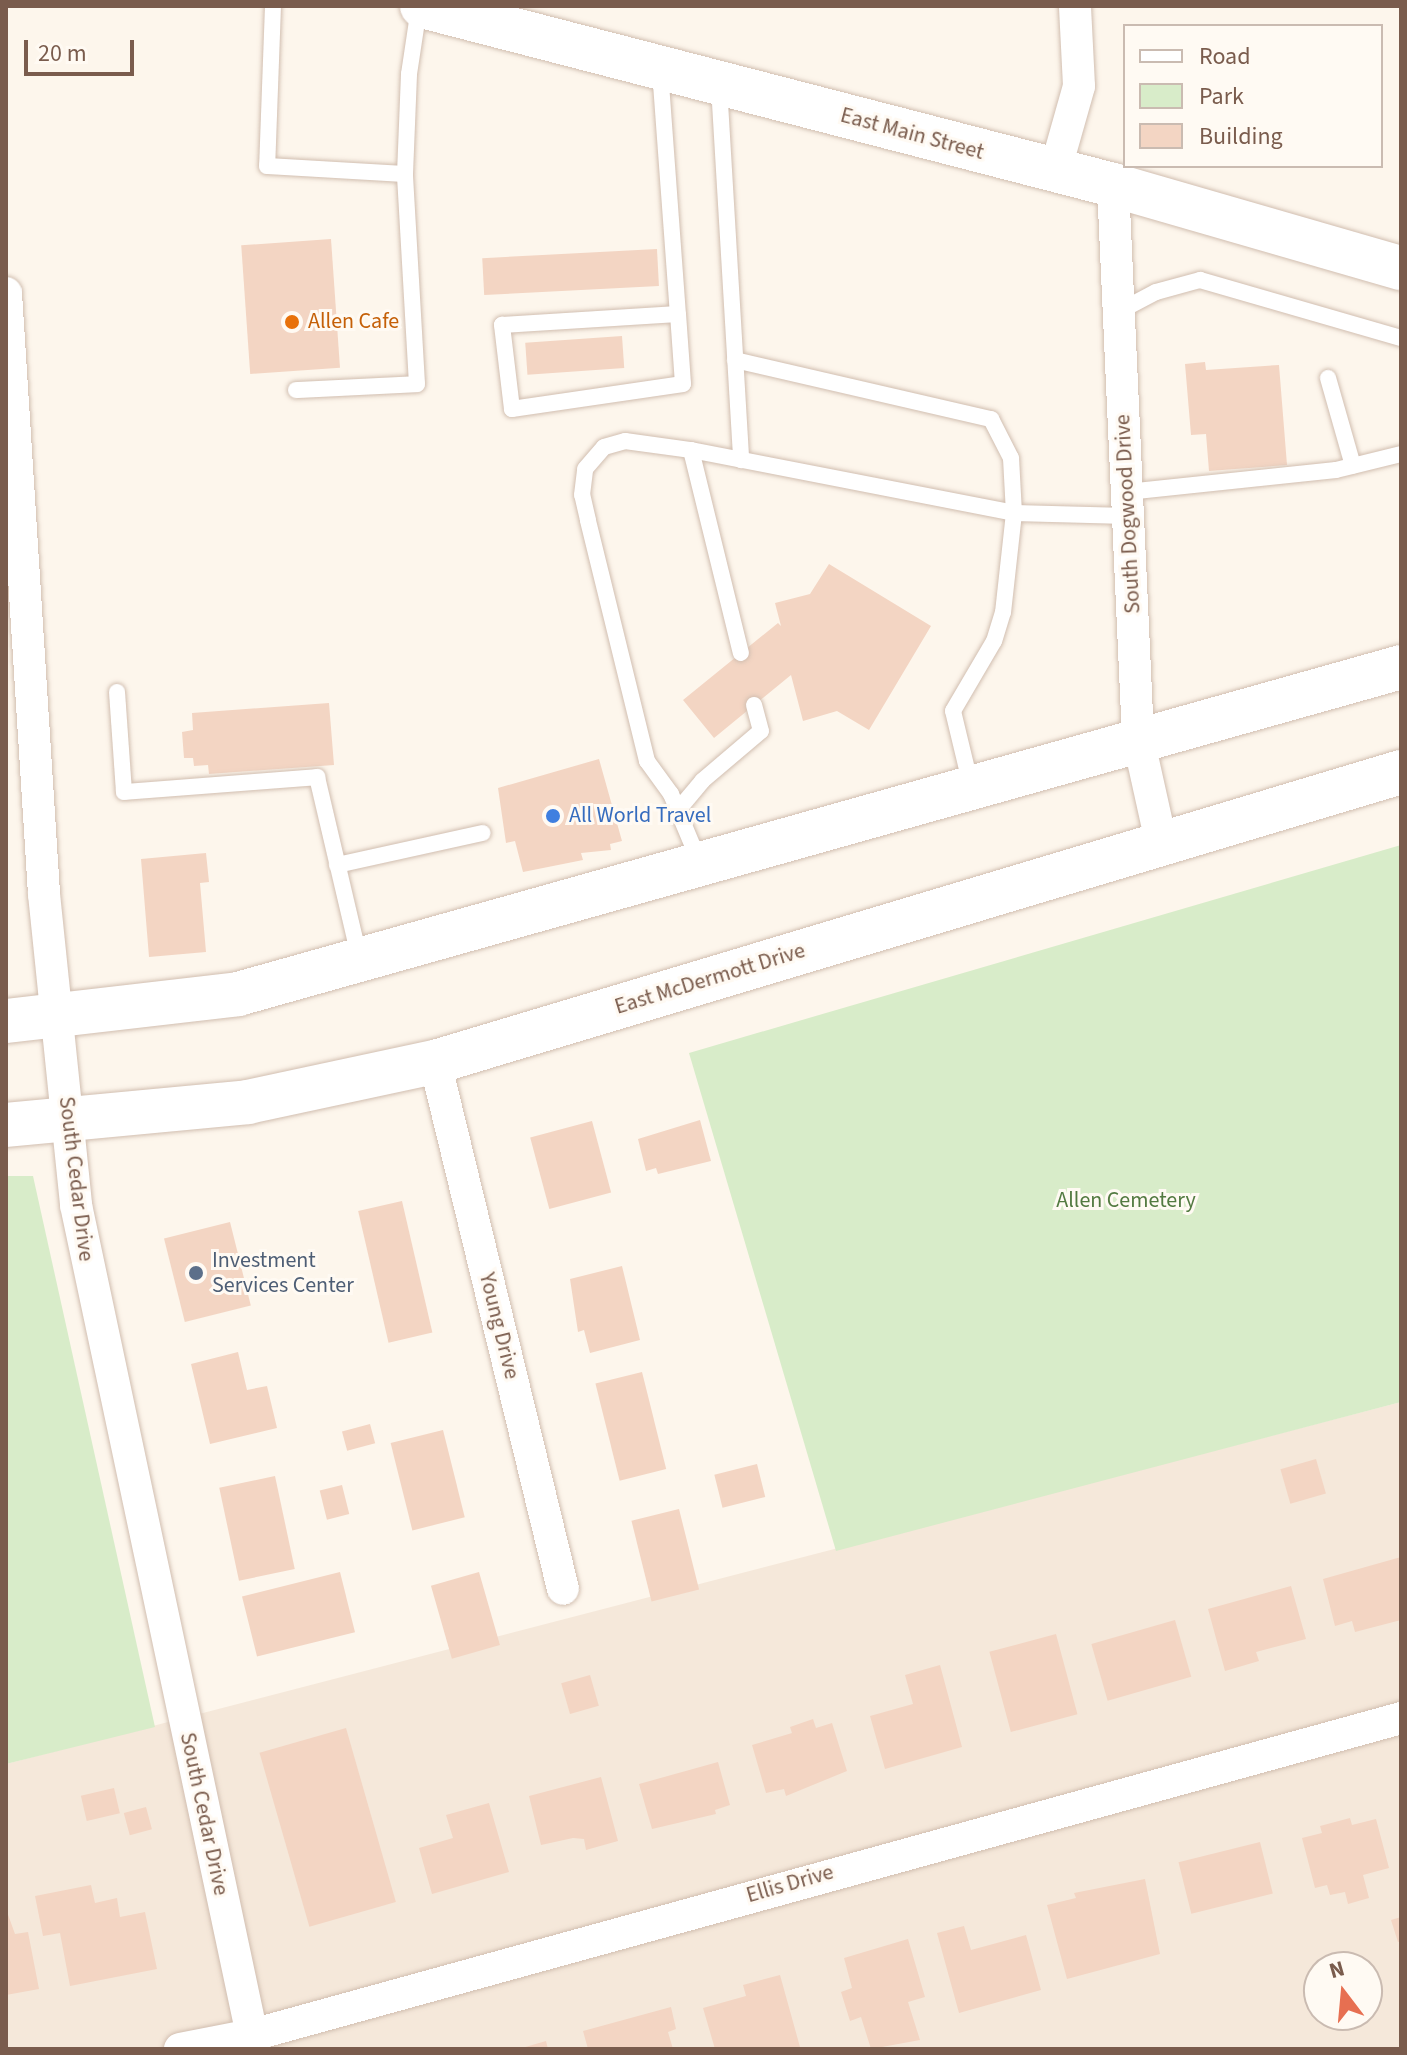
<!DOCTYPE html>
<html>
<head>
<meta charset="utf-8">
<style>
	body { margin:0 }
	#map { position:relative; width:1407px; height:2055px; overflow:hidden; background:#fdf6ec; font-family:"Source Sans 3",sans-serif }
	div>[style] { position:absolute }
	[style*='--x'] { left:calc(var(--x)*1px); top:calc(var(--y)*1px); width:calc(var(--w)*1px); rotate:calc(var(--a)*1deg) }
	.residential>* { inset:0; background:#f5e8da }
	.green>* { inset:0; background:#d8ecc9 }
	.building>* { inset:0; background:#f3d5c3; transform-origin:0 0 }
	.roads { filter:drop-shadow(0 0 2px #d1beb0) drop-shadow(0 0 2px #d1beb0) }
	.lane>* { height:16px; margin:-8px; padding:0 8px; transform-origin:8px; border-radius:8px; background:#fff }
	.street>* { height:32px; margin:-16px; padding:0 16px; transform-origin:16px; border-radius:16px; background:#fff }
	.secondary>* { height:44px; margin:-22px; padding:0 22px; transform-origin:22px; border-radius:22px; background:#fff }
	.dots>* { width:22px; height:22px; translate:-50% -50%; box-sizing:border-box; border:4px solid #fffaf3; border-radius:50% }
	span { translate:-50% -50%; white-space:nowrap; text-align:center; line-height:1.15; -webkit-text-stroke:6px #fffaf3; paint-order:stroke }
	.street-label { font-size:22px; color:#7a5c4d }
	.food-label { font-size:22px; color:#c56008 }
	.left { translate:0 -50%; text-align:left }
	.shop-label { font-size:22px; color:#366cbe }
	.park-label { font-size:22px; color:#537a41 }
	.service-label { font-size:22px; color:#4e5e75 }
	.frame { position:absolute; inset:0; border:8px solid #7a5c4d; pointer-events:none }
	.legend { position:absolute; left:1123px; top:24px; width:260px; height:144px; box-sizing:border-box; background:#fffaf3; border:2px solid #cabbb1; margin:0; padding:10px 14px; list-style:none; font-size:24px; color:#7a5c4d }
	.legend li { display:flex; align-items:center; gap:16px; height:40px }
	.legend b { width:40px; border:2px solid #cabbb1 }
	.north { position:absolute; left:1303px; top:1951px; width:80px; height:80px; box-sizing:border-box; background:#fffaf3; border:2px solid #cabbb1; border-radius:50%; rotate:344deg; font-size:22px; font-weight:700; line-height:32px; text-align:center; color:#7a5c4d }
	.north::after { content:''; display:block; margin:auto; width:28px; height:36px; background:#e76f51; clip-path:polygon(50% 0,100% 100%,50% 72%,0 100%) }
	.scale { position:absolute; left:24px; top:40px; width:110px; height:36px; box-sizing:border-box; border:4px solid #7a5c4d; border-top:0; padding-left:10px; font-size:24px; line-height:28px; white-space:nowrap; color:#7a5c4d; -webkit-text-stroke:6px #fffaf3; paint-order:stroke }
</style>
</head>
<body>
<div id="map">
	<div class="residential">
		<i style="clip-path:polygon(evenodd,1401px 1402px,1401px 2049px,6px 2049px,6px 1764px,1401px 1402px,1319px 1967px,1367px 1967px,1367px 2015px,1319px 2015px,1319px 1967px)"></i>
	</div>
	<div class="green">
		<i style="clip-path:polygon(1401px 845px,1401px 1402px,836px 1551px,689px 1053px)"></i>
		<i style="clip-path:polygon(6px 1176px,33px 1176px,155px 1727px,6px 1764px)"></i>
	</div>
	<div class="building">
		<i style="left:331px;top:239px;width:129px;height:90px;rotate:86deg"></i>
		<i style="left:657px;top:249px;width:37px;height:175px;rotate:87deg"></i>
		<i style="left:622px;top:336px;width:32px;height:97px;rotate:86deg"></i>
		<i style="clip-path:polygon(1205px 362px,1206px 370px,1279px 365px,1287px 465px,1209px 471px,1206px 434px,1191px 435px,1185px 364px)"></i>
		<i style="clip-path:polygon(829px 564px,931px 626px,869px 730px,837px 711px,803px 721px,791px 675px,714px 738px,683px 700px,778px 623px,781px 626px,775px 603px,810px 594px)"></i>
		<i style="clip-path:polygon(329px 703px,334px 765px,209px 774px,208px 765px,194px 766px,193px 758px,184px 758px,182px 732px,193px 730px,192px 713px)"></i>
		<i style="clip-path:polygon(599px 759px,622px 841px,610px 844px,611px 850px,581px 853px,583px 860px,523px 872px,515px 841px,506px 843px,498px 788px)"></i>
		<i style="clip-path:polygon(206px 853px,209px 882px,200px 883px,206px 952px,149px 957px,141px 859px)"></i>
		<i style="clip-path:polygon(700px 1120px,711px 1161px,658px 1174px,656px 1168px,646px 1171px,638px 1139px)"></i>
		<i style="left:592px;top:1121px;width:74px;height:64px;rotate:75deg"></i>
		<i style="left:402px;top:1201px;width:135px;height:45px;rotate:77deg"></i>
		<i style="left:230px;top:1222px;width:86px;height:68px;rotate:76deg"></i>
		<i style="clip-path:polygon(622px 1266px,640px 1340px,590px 1353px,584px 1330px,578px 1332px,570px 1279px)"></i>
		<i style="clip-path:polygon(238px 1352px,247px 1390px,267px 1386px,277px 1428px,210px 1444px,191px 1364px)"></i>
		<i style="left:642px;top:1372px;width:100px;height:48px;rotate:76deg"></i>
		<i style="left:370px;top:1424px;width:20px;height:29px;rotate:75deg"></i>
		<i style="left:443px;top:1430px;width:90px;height:54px;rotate:76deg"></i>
		<i style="left:1316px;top:1459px;width:36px;height:37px;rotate:74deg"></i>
		<i style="left:757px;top:1464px;width:34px;height:44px;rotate:76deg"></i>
		<i style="left:275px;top:1476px;width:95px;height:57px;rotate:78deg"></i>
		<i style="left:342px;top:1485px;width:30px;height:23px;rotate:76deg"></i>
		<i style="left:679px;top:1509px;width:83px;height:49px;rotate:76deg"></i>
		<i style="clip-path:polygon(1401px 1557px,1401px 1620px,1355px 1632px,1352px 1621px,1335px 1626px,1323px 1579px)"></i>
		<i style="left:340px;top:1572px;width:62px;height:101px;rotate:76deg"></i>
		<i style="left:479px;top:1572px;width:76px;height:50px;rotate:74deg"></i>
		<i style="clip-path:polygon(1291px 1586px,1306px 1639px,1256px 1652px,1259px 1661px,1225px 1671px,1208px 1609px)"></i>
		<i style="left:1175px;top:1620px;width:59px;height:87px;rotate:74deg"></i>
		<i style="left:1056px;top:1634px;width:83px;height:69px;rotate:75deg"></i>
		<i style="clip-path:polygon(940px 1665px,962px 1747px,885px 1769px,870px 1716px,913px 1704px,905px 1675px)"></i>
		<i style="left:590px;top:1675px;width:32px;height:30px;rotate:74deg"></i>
		<i style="clip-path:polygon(813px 1719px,816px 1728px,832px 1723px,847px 1771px,786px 1796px,784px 1789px,766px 1793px,752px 1745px,792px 1733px,790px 1727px)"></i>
		<i style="left:346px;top:1728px;width:181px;height:90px;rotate:74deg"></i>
		<i style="clip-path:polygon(718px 1762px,730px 1805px,715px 1810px,716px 1814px,652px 1829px,639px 1784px)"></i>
		<i style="clip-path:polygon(601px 1777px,618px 1841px,586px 1850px,584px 1839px,573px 1838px,541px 1845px,529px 1796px)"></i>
		<i style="left:114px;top:1788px;width:26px;height:34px;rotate:77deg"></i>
		<i style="clip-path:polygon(489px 1803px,509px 1872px,432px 1894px,419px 1848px,453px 1838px,446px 1815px)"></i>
		<i style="left:146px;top:1807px;width:23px;height:23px;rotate:75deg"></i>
		<i style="clip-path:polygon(1350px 1818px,1352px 1825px,1376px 1819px,1389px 1868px,1363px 1875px,1369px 1898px,1348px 1904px,1345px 1892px,1330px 1895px,1327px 1885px,1315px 1888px,1302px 1838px,1322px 1833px,1320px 1826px)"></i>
		<i style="left:1260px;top:1842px;width:53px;height:84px;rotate:76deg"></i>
		<i style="clip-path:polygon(1145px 1879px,1160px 1954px,1067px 1979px,1047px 1905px,1076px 1898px,1074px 1893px)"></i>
		<i style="clip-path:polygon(91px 1885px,95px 1903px,117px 1898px,120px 1917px,145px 1912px,157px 1969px,70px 1986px,60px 1933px,43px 1936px,35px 1896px)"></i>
		<i style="clip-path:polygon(6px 1909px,15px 1934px,28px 1932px,39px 1989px,6px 1995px)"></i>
		<i style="clip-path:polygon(1401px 1917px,1401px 1941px,1398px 1942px,1391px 1920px)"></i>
		<i style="clip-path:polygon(964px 1926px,971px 1950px,1026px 1935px,1041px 1990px,959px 2013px,937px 1933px)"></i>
		<i style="clip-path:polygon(908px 1939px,925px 1997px,908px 2002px,920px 2040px,871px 2049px,861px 2017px,850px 2021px,841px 1992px,852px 1988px,844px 1958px)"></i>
		<i style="clip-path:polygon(780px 1975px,800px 2047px,715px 2049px,703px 2008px,746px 1996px,743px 1985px)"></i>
		<i style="clip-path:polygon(671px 2007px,676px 2029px,668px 2032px,673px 2049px,588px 2049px,583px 2031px)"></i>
		<i style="clip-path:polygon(546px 2041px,548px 2049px,522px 2049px,522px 2048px)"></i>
	</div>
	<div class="roads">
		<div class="lane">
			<i style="--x:273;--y:6;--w:160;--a:92.1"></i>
			<i style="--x:267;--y:166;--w:138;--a:3.3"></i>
			<i style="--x:660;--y:70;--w:245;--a:85.8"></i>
			<i style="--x:678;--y:314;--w:70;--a:85.9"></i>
			<i style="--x:683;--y:384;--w:173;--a:171.7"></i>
			<i style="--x:512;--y:409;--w:85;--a:-96.8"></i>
			<i style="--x:502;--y:325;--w:176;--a:-3.6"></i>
			<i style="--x:719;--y:86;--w:375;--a:86.6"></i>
			<i style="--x:1118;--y:312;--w:43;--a:-27.8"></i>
			<i style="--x:1156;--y:292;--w:46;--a:-15.3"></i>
			<i style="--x:1200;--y:280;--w:209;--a:16.1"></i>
			<i style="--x:735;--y:360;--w:263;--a:13"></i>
			<i style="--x:991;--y:419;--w:44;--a:62.9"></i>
			<i style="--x:1011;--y:458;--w:55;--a:86.9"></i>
			<i style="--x:1014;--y:513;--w:100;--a:96.3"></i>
			<i style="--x:1003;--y:612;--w:30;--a:107"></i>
			<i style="--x:994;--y:641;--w:81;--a:120.4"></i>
			<i style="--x:953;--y:711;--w:77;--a:76.5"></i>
			<i style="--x:1328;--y:378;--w:91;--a:74.1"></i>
			<i style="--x:296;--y:390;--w:121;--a:-2.8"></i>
			<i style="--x:417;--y:384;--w:210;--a:-93.3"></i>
			<i style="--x:405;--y:174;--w:100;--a:-87.7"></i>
			<i style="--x:409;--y:74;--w:67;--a:-81.4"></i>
			<i style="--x:691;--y:450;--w:209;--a:76.2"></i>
			<i style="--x:1127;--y:492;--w:210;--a:-6"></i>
			<i style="--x:1336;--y:470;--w:67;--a:-13.8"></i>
			<i style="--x:117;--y:692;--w:100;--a:86"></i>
			<i style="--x:124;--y:792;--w:194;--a:-4.4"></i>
			<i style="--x:317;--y:777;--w:188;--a:76.8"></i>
			<i style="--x:678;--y:810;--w:38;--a:-50"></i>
			<i style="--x:702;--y:781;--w:77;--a:-40.3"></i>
			<i style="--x:761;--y:731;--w:27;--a:-105"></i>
			<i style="--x:699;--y:861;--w:73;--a:-112.7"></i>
			<i style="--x:671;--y:794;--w:41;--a:-126"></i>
			<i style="--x:647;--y:761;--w:248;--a:-103.8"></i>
			<i style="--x:588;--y:520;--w:26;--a:-103"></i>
			<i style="--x:582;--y:495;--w:26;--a:-83"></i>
			<i style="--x:585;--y:469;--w:29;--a:-49"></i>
			<i style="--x:604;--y:447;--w:22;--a:-16"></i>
			<i style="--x:625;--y:441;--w:67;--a:7.8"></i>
			<i style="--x:691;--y:450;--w:329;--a:11"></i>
			<i style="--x:1014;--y:513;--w:114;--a:1.5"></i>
			<i style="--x:337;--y:865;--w:149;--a:-12.4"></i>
		</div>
		<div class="street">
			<i style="--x:1055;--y:171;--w:88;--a:-74.2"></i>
			<i style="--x:1079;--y:86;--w:80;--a:-92.9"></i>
			<i style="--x:1113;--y:185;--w:554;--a:87.41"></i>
			<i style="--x:1138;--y:738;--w:107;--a:77.5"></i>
			<i style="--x:6;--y:293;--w:602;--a:86.38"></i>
			<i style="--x:44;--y:894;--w:313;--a:84.1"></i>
			<i style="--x:76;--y:1205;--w:863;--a:78.03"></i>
			<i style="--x:435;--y:1062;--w:542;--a:76.35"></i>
			<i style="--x:180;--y:2049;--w:73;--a:-11"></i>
			<i style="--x:252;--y:2035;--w:1192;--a:-15.42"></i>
		</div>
		<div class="secondary">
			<i style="--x:422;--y:6;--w:714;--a:14.52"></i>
			<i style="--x:1113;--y:185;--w:300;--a:16.1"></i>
			<i style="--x:6;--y:1021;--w:234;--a:-6.6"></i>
			<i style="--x:238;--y:994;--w:1208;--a:-15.7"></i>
			<i style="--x:6;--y:1125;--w:243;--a:-5.4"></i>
			<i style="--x:248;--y:1102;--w:191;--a:-12.1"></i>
			<i style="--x:435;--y:1062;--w:1009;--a:-16.71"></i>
		</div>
	</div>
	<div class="dots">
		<i style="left:292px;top:322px;background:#e8710a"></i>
		<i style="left:553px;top:816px;background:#3f7fe0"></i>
		<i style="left:196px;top:1273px;background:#5c6f8a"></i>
	</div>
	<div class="street-label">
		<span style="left:912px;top:134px;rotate:15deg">East Main Street</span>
		<span style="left:1128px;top:514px;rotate:-93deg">South Dogwood Drive</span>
		<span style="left:710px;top:979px;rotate:-17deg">East McDermott Drive</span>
		<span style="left:76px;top:1179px;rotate:83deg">South Cedar Drive</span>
		<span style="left:499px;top:1326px;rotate:76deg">Young Drive</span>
		<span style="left:204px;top:1814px;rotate:78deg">South Cedar Drive</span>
		<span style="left:790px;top:1884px;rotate:-16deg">Ellis Drive</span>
	</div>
	<div class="food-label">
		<span class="left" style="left:308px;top:322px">Allen Cafe</span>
	</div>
	<div class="shop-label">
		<span class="left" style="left:569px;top:816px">All World Travel</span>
	</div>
	<div class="park-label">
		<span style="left:1126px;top:1201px">Allen Cemetery</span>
	</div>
	<div class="service-label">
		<span class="left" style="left:212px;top:1273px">Investment<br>Services Center</span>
	</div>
	<div class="frame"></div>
	<ul class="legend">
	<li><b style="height:10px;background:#fff"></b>Road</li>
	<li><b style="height:22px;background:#d8ecc9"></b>Park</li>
	<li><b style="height:22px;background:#f3d5c3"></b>Building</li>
	</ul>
	<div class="north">N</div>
	<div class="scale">20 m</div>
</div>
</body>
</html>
